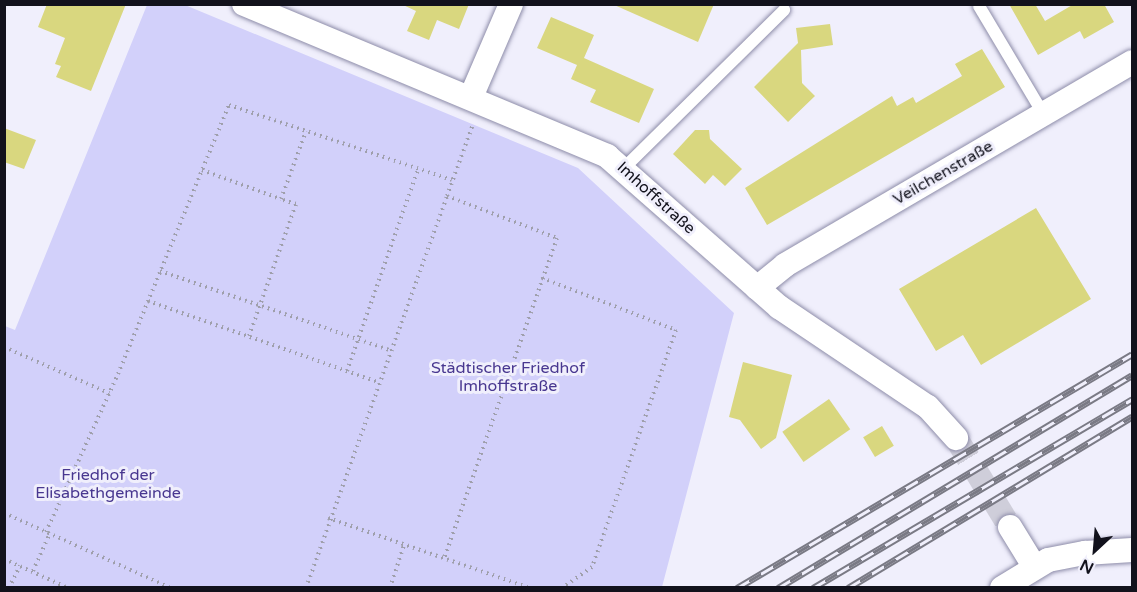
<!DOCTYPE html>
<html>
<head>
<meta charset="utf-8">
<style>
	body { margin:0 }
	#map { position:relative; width:1137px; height:592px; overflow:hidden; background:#f0effc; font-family:"Varela Round",sans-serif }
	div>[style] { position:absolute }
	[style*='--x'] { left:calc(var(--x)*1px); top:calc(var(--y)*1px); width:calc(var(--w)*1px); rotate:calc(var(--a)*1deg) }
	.green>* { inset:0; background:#d2d0fa }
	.building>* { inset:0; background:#d9d77f; transform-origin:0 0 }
	.street-tunnel>* { height:24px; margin-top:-12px; transform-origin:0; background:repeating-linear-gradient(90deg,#cfceda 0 24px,transparent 0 36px) }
	.path>* { height:4px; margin-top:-2px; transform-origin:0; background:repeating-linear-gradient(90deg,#9f9fab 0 1.5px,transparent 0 6px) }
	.roads { filter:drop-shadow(0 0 2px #8d8ca9) drop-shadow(0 0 2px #8d8ca9) }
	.lane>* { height:12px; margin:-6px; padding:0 6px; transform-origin:6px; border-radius:6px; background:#fff }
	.street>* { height:24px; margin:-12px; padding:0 12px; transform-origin:12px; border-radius:12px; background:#fff }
	.rail>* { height:7px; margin-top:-3.5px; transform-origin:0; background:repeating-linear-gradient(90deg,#f0effc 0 14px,#7a7a85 0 28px); box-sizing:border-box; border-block:2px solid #7a7a85 }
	span { translate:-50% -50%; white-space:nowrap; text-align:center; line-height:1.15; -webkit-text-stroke:6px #f0effc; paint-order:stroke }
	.street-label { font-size:16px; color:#12121c }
	.park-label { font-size:16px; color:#483790 }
	.frame { position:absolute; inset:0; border:6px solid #12121c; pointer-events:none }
	.north { position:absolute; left:1065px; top:520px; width:60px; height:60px; -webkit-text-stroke:4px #f0effc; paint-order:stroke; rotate:206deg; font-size:16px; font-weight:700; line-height:24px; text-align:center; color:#12121c }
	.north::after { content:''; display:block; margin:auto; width:21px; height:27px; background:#12121c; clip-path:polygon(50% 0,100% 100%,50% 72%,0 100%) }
</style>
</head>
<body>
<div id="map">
	<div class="green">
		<i style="clip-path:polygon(147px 5px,185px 5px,578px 168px,734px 313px,662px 587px,5px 587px,5px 326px,15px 330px)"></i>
	</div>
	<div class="building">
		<i style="clip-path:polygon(47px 4px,126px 4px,91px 91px,56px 77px,61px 66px,55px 64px,65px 38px,38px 27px)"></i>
		<i style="clip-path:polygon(401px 4px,469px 4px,459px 29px,437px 20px,429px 40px,407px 31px,416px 11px)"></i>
		<i style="clip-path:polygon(612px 4px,714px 4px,698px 42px)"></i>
		<i style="clip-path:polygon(1009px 4px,1035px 4px,1045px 21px,1074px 4px,1104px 4px,1114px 22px,1084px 39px,1080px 31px,1038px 55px)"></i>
		<i style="clip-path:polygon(551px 17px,594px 35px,584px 58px,654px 89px,639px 123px,590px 102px,596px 90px,571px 79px,577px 65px,537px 48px)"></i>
		<i style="clip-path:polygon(830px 24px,833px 45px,801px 50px,802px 83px,815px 96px,788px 122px,754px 87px,798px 43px,796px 28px)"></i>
		<i style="clip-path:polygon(982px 49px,1005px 87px,767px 225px,745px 188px,892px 96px,897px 106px,913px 97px,916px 103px,962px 76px,955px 64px)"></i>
		<i style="clip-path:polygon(4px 128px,36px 140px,24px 169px,4px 162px)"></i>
		<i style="clip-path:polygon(695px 130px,709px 130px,710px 139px,742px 169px,725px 186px,713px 175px,705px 184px,673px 154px)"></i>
		<i style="clip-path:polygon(1036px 208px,1091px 299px,981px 365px,963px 335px,936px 351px,899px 289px)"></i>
		<i style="clip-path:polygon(743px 362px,792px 375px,776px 438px,761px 449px,740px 420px,729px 417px)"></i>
		<i style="left:829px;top:399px;width:37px;height:57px;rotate:55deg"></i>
		<i style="left:882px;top:426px;width:23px;height:22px;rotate:59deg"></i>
	</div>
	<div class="street-tunnel">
		<i style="--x:956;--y:438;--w:104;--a:58.8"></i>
	</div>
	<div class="path">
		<i style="--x:202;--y:170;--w:84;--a:20.2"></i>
		<i style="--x:281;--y:199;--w:72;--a:-69.8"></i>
		<i style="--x:447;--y:196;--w:77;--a:-70.1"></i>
		<i style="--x:160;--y:271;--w:243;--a:19"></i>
		<i style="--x:542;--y:278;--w:144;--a:21.2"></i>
		<i style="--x:676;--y:330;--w:251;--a:109.5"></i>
		<i style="--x:592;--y:567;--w:37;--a:145"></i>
		<i style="--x:148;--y:301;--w:244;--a:19.4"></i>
		<i style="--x:249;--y:336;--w:140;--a:-70.4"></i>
		<i style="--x:296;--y:204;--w:16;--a:-162"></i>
		<i style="--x:4;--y:347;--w:115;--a:23.7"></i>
		<i style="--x:347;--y:371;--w:214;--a:-70.6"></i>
		<i style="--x:4;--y:513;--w:183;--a:24.2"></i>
		<i style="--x:328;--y:518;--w:214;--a:19.1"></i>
		<i style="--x:46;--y:532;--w:174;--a:-65.5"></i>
		<i style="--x:118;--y:374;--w:291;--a:-67.6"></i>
		<i style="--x:229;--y:105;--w:235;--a:18.6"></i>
		<i style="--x:4;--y:559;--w:70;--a:24.4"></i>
		<i style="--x:33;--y:571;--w:42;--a:-65.9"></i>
		<i style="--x:9;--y:588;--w:25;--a:-64"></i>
		<i style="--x:306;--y:588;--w:417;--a:-70.2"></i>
		<i style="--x:447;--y:196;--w:118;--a:20.9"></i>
		<i style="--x:557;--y:238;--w:339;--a:109.4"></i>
		<i style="--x:390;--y:588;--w:45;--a:-72"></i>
	</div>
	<div class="roads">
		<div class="lane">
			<i style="--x:979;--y:6;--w:127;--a:59.2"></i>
			<i style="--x:624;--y:168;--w:225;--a:-44.6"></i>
		</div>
		<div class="street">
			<i style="--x:244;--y:4;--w:394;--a:22.7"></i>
			<i style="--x:607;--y:156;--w:229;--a:41.3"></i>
			<i style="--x:779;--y:307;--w:179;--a:33.9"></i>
			<i style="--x:928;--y:407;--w:42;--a:47.9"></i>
			<i style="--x:471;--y:97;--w:101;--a:-66.7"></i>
			<i style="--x:757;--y:288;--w:36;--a:-39"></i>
			<i style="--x:785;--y:265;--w:402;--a:-30.3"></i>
			<i style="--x:1010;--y:527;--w:46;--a:58.4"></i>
			<i style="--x:1002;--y:588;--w:54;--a:-31.3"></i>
			<i style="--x:1048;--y:560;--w:38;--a:-11"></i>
			<i style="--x:1085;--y:553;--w:47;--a:-3.7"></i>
		</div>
	</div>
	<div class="rail">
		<i style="--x:737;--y:588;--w:459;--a:-30.6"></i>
		<i style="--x:778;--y:588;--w:413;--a:-31"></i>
		<i style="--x:813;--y:588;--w:371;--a:-30.6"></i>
		<i style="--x:848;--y:588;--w:332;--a:-31.1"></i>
	</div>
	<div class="street-label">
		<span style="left:943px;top:173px;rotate:-30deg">Veilchenstraße</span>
		<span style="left:656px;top:198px;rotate:42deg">Imhoffstraße</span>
	</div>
	<div class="park-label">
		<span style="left:508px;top:377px">Städtischer Friedhof<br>Imhoffstraße</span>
		<span style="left:108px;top:484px">Friedhof der<br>Elisabethgemeinde</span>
	</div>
	<div class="frame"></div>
	<div class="north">N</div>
</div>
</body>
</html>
